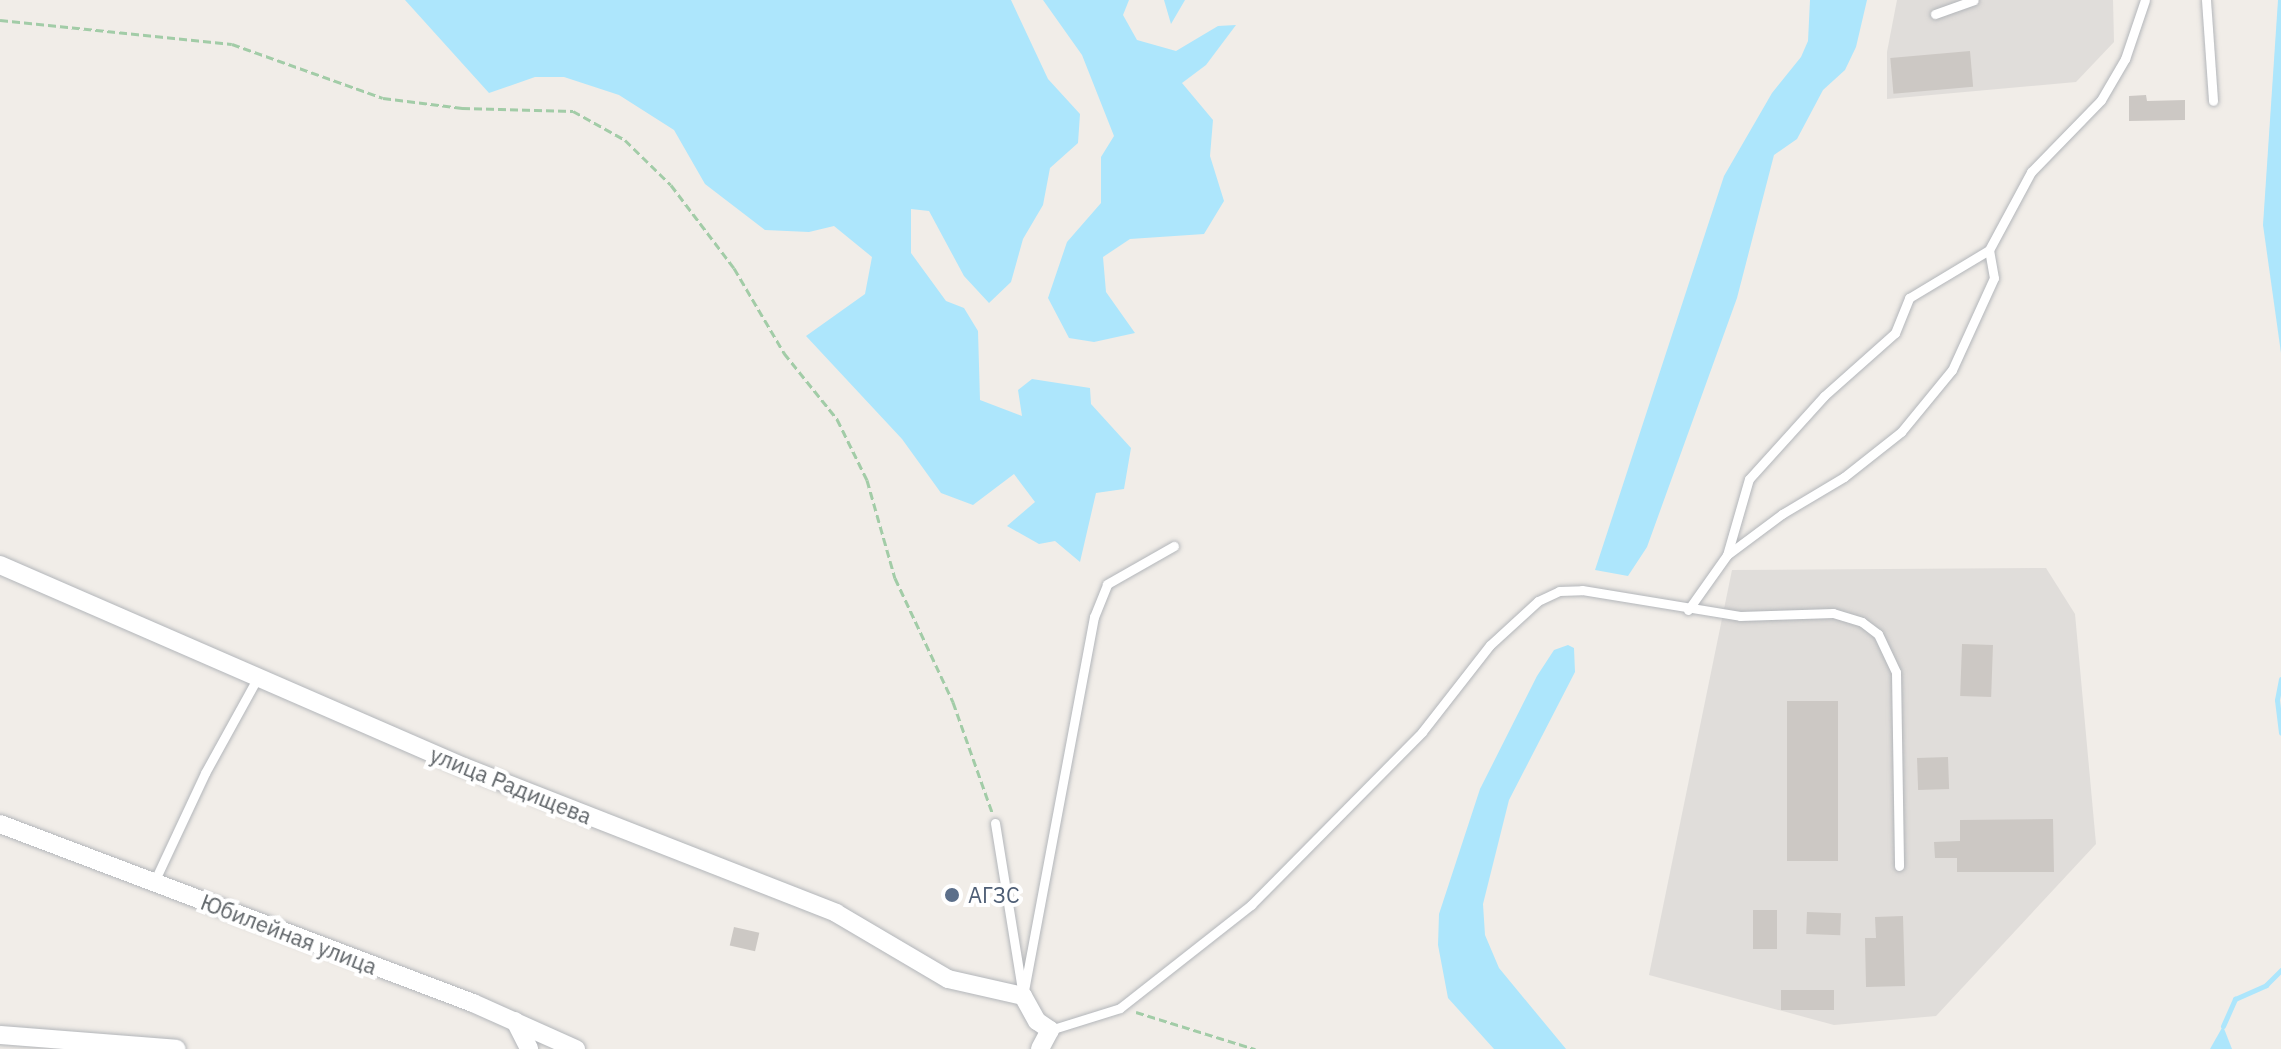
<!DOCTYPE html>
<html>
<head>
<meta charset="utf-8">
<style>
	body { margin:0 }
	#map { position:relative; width:2281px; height:1049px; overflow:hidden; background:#f1ede8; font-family:"IBM Plex Sans",sans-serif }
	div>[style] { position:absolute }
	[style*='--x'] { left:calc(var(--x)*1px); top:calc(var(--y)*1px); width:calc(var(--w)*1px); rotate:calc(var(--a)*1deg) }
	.industrial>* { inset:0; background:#e0ddda }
	.water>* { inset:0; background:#ade6fc }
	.stream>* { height:5px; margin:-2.5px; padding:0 2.5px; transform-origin:2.5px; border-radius:2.5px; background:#ade6fc }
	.building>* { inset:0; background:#ccc8c4; transform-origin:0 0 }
	.path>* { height:3px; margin-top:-1.5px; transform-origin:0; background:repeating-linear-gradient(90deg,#a2cca7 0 8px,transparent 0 12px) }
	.roads { filter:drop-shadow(0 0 2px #b3b6ba) drop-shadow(0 0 2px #b3b6ba) }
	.lane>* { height:9px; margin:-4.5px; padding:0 4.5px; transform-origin:4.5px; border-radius:4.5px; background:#fff }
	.street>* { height:18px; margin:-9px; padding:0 9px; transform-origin:9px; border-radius:9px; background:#fff }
	.dots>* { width:22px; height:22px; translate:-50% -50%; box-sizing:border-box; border:4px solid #fff; border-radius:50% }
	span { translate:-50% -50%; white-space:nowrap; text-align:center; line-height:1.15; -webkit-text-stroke:8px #fff; paint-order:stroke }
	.street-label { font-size:22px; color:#5f6468 }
	.service-label { font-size:22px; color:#4e5e75 }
	.left { translate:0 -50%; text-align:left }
</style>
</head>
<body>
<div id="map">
	<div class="industrial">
		<i style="clip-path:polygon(1897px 0,2113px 0,2114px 42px,2076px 82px,1887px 99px,1887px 52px)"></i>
		<i style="clip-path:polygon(2046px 568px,2075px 614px,2096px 844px,1936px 1016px,1834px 1025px,1649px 975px,1732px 570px)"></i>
	</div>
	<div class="water">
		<i style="clip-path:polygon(405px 0,1011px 0,1048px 79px,1080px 114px,1078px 143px,1050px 168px,1043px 205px,1023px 239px,1011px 282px,989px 303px,964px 276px,929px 211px,911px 209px,911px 253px,946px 301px,964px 308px,978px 331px,980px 400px,1022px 416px,1018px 390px,1032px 379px,1090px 388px,1091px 404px,1131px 448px,1124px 489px,1096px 493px,1080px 562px,1055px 541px,1039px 544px,1007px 526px,1035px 502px,1014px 474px,973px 505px,941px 493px,902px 439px,806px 336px,865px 294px,872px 257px,834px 226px,809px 232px,765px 230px,705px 184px,674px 130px,619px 95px,564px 77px,535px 77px,489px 93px)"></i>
		<i style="clip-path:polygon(1043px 0,1129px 0,1123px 15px,1137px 40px,1176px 51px,1218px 26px,1236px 25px,1206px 65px,1182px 83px,1213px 120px,1210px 156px,1224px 201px,1204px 234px,1130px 239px,1103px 257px,1106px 292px,1135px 333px,1094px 342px,1069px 338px,1048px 298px,1067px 242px,1101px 203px,1101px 157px,1114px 136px,1082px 55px)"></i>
		<i style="clip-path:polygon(1164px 0,1185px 0,1171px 24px)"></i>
		<i style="clip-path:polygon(1810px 0,1867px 0,1856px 47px,1845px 70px,1823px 90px,1797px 139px,1774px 155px,1737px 298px,1647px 547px,1628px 576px,1595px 570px,1724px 176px,1772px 93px,1801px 57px,1808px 41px)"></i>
		<i style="clip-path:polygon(2278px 0,2281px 0,2281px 353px,2263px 225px)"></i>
		<i style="clip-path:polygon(1568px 645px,1574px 648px,1575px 672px,1509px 800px,1483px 904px,1485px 935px,1499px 968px,1566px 1049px,1494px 1049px,1448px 998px,1438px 945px,1439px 914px,1480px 789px,1537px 676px,1554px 650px)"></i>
		<i style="clip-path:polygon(2223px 1026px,2232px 1049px,2210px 1049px)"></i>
	</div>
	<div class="stream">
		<i style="--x:2281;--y:679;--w:21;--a:101"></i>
		<i style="--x:2277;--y:700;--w:33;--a:83"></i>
		<i style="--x:2223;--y:1026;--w:30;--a:-66"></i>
		<i style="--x:2235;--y:999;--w:34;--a:-24"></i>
		<i style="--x:2266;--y:985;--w:21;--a:-45"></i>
	</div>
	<div class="building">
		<i style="left:1970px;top:51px;width:36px;height:80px;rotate:85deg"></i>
		<i style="clip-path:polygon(2146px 95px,2147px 101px,2185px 100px,2185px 120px,2129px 121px,2129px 96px)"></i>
		<i style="left:1962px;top:644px;width:31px;height:52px;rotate:2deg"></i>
		<i style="left:1838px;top:701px;width:160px;height:51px;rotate:90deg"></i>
		<i style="left:1948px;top:757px;width:32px;height:31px;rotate:88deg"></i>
		<i style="clip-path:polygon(2053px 819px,2054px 872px,1957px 872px,1957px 858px,1935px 858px,1934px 842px,1960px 841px,1960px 820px)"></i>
		<i style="left:1753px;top:910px;width:24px;height:39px"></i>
		<i style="left:1807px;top:912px;width:34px;height:22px;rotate:2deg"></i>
		<i style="clip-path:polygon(1903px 916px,1905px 986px,1866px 987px,1865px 938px,1876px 938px,1875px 917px)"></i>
		<i style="left:734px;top:927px;width:26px;height:19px;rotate:13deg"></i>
		<i style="left:1834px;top:990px;width:20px;height:53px;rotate:90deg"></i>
	</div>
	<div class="path">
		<i style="--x:0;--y:20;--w:233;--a:5.9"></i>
		<i style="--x:232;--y:44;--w:160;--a:19.7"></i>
		<i style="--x:383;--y:98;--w:80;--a:7.2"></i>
		<i style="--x:462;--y:108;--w:111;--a:1.5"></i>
		<i style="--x:573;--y:111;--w:60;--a:29.1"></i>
		<i style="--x:625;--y:140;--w:64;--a:44.4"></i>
		<i style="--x:671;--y:185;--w:104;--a:52.8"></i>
		<i style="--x:734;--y:268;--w:99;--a:59.5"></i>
		<i style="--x:784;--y:353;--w:85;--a:51.2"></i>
		<i style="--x:837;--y:419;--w:68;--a:63.8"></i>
		<i style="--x:867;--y:480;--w:102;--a:74.1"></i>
		<i style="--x:895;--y:578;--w:137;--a:64.9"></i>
		<i style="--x:953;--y:702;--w:117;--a:70.5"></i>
		<i style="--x:1136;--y:1012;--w:125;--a:17.3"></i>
	</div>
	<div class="roads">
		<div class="lane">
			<i style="--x:2206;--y:0;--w:101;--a:86"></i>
			<i style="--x:1935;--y:14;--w:41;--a:-19.7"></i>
			<i style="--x:1727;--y:555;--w:79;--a:-73.9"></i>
			<i style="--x:1749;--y:479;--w:112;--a:-47.9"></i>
			<i style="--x:1824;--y:396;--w:95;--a:-41.6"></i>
			<i style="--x:1895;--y:333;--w:38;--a:-68"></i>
			<i style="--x:1909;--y:298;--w:93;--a:-31"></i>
			<i style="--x:1989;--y:250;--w:89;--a:-61.7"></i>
			<i style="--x:2031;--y:172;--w:100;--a:-45.8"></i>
			<i style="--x:2101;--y:100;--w:48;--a:-59.7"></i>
			<i style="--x:2125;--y:59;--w:62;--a:-71.3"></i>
			<i style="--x:1688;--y:610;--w:67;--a:-54.7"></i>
			<i style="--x:1727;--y:555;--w:69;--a:-36.7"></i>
			<i style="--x:1782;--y:514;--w:72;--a:-30.8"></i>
			<i style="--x:1844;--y:477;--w:73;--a:-38.3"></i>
			<i style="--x:1901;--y:432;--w:80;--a:-50.6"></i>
			<i style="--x:1952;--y:370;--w:101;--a:-65.5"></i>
			<i style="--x:1994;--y:278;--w:28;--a:-100"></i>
			<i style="--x:995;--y:823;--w:169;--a:80.8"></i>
			<i style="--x:154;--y:882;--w:120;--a:-64.9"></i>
			<i style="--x:205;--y:773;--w:112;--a:-61.1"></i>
			<i style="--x:1023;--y:996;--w:386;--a:-79.4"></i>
			<i style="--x:1094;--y:617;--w:35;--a:-68"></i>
			<i style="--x:1107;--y:584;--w:77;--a:-29.6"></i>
			<i style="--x:1050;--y:1030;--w:73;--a:-17.4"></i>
			<i style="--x:1120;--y:1008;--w:167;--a:-38.2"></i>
			<i style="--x:1251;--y:905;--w:243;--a:-45.3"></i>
			<i style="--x:1422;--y:732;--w:110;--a:-52"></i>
			<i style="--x:1490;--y:645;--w:65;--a:-42.5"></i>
			<i style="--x:1538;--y:601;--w:23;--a:-25"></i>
			<i style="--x:1559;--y:591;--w:23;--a:-2"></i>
			<i style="--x:1582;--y:590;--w:160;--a:9.3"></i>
			<i style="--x:1740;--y:616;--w:93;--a:-1.8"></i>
			<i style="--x:1833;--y:613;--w:30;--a:17"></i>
			<i style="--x:1862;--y:622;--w:20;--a:37"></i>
			<i style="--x:1878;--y:634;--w:42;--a:64.7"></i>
			<i style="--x:1896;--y:672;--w:194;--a:89.1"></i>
		</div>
		<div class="street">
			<i style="--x:0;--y:565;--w:506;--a:23.53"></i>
			<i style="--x:464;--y:767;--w:400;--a:21.4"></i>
			<i style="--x:836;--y:913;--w:130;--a:30.5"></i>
			<i style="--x:948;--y:979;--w:77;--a:12.8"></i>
			<i style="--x:1023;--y:996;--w:29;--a:61"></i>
			<i style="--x:1037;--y:1021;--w:16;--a:35"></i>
			<i style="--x:1050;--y:1030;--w:21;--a:118"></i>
			<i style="--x:0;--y:824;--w:506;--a:20.73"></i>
			<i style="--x:473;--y:1003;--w:113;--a:24.1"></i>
			<i style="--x:515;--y:1021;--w:31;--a:63"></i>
			<i style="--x:0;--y:1035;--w:177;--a:4.5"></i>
		</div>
	</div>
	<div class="dots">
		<i style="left:952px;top:895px;background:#5c6f8a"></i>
	</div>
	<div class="street-label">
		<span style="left:511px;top:785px;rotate:22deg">улица Радищева</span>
		<span style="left:289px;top:934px;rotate:21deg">Юбилейная улица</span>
	</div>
	<div class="service-label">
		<span class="left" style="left:968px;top:895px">АГЗС</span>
	</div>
</div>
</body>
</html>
